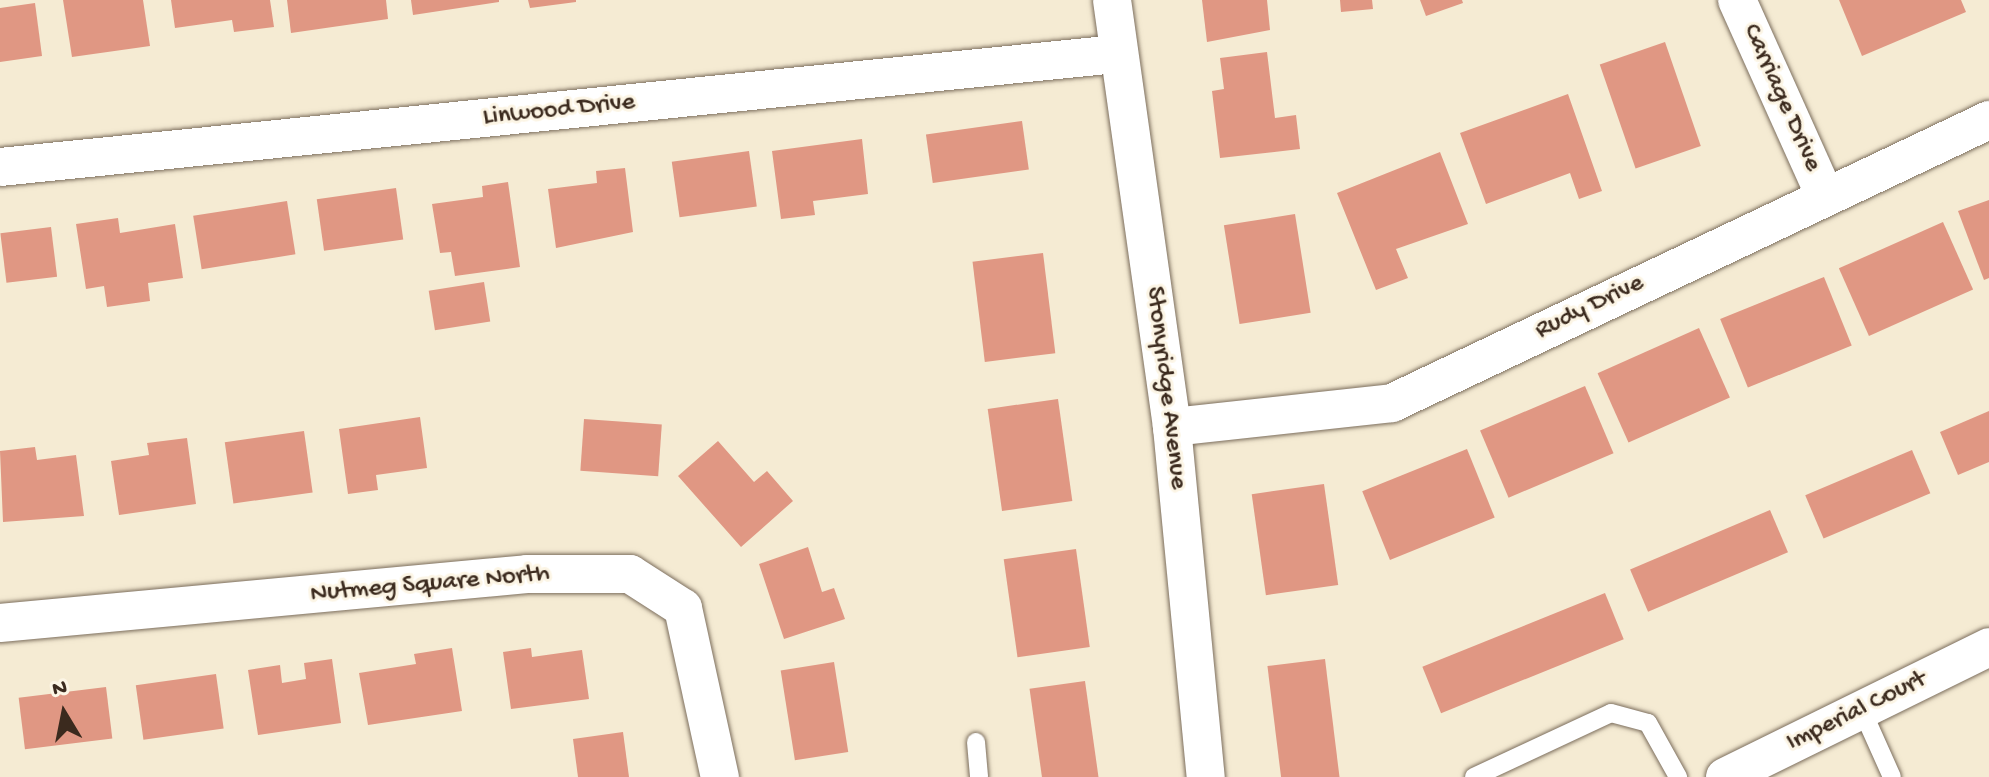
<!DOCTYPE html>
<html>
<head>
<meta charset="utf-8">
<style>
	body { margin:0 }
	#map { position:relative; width:1989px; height:777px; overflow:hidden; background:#f5ebd3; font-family:"Gochi Hand",sans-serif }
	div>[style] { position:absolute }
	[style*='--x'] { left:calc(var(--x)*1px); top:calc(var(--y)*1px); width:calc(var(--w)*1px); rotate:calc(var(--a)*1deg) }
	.building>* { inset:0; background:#e09783; transform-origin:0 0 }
	.roads { filter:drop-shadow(0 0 2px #7c6e5d) drop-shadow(0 0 2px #7c6e5d) }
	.service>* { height:18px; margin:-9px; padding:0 9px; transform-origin:9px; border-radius:9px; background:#fff }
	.minor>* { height:38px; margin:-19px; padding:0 19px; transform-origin:19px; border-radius:19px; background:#fff }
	span { translate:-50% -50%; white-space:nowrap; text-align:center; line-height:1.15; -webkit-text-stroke:6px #fcf5e5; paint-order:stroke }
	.street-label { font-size:26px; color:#3b2a1e }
	.north { position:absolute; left:24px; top:673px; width:80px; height:80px; -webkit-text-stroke:6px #fcf5e5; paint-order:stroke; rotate:350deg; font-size:22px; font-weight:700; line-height:32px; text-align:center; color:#3b2a1e }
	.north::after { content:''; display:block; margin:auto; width:28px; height:36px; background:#3b2a1e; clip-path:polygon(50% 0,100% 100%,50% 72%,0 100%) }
</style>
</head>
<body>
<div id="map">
	<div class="building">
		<i style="clip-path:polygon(63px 0,143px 0,150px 46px,72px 57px)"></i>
		<i style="clip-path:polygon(171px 0,270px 0,274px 27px,234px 32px,232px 20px,175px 28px)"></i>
		<i style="clip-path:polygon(287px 0,386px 0,388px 19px,291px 33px)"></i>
		<i style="clip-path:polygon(411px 0,499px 0,499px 2px,413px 15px)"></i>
		<i style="clip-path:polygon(528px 0,576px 0,576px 2px,530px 8px)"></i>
		<i style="clip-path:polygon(1202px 0,1267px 0,1270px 30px,1207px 42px)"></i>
		<i style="clip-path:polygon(1340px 0,1372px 0,1373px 9px,1341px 12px)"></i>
		<i style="clip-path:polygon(1420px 0,1462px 0,1463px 3px,1426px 16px)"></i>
		<i style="clip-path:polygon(1839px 0,1961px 0,1966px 12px,1862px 56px)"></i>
		<i style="clip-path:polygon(35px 3px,42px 56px,0 62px,0 8px)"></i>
		<i style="left:1665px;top:42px;width:110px;height:69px;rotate:71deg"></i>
		<i style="clip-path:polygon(1267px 52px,1275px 118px,1296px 115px,1300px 149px,1220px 158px,1212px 91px,1224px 89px,1220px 58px)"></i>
		<i style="clip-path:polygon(1568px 94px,1602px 191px,1579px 199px,1570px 173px,1486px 204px,1460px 133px)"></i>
		<i style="left:1022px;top:121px;width:49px;height:97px;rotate:82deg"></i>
		<i style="clip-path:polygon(862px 139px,868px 194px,813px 201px,815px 215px,781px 219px,772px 151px)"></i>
		<i style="left:749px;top:151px;width:56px;height:78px;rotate:82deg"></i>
		<i style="clip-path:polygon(1440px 152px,1468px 224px,1396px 249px,1408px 278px,1376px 290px,1337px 193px)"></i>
		<i style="clip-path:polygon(625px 168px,633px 232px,556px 248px,548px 189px,597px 183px,596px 171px)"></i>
		<i style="clip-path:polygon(508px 182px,520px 267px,455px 276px,451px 252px,440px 253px,432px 204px,483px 197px,482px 186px)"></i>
		<i style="left:396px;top:188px;width:52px;height:80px;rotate:82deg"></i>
		<i style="clip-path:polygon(1989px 200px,1989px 278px,1984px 280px,1958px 211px)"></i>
		<i style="left:287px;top:201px;width:54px;height:95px;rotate:81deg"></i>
		<i style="left:1295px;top:214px;width:100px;height:72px;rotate:81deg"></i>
		<i style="clip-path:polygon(118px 218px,120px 233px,175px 224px,183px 278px,148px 283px,150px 301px,107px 307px,104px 286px,86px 289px,76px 224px)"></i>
		<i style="left:1943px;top:222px;width:74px;height:114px;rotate:66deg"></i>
		<i style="left:51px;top:227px;width:50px;height:51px;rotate:83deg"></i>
		<i style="left:1043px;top:253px;width:101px;height:71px;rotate:83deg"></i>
		<i style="left:1824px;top:277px;width:74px;height:112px;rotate:68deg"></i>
		<i style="left:484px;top:282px;width:40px;height:56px;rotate:81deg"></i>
		<i style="left:1699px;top:328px;width:76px;height:111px;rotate:66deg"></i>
		<i style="left:1585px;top:386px;width:73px;height:114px;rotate:67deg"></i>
		<i style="left:1058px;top:399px;width:103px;height:71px;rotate:82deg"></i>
		<i style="clip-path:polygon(1989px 411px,1989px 462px,1958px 475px,1940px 432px)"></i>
		<i style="clip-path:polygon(420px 417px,427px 468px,376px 475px,378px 490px,348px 494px,339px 429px)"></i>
		<i style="left:584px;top:419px;width:78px;height:52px;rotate:4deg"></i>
		<i style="left:304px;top:431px;width:62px;height:80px;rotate:82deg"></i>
		<i style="clip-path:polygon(187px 438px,196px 504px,119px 515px,111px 461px,149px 455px,147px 443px)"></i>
		<i style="clip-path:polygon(718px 441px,754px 482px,767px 471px,793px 501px,741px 547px,678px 476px)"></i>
		<i style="clip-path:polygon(35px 447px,37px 460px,76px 455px,84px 516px,3px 522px,0 451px)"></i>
		<i style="left:1467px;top:449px;width:74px;height:113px;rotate:68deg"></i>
		<i style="left:1912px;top:450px;width:47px;height:116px;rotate:67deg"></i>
		<i style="left:1324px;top:484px;width:102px;height:73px;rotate:82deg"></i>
		<i style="left:1770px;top:510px;width:46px;height:152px;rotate:67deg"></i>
		<i style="clip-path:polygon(808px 547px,822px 592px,834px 588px,845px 619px,784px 639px,759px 564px)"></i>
		<i style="left:1076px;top:549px;width:99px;height:73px;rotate:82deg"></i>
		<i style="left:1605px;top:593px;width:50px;height:197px;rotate:68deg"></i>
		<i style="clip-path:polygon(452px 648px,462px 711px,368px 725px,359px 673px,416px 664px,414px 654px)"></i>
		<i style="clip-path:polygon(531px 648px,532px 657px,582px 650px,589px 699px,511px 709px,503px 652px)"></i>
		<i style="clip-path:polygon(332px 659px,341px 723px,258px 735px,248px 670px,280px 665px,282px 683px,306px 679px,304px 663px)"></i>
		<i style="left:1325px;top:659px;width:119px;height:58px;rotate:83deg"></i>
		<i style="left:834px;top:662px;width:91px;height:54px;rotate:81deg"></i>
		<i style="left:216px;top:674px;width:55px;height:81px;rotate:82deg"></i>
		<i style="left:1085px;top:681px;width:97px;height:56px;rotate:82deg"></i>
		<i style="left:106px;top:687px;width:52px;height:88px;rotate:83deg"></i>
		<i style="clip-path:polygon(623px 732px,629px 777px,578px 777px,573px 739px)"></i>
	</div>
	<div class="roads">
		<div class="service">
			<i style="--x:1862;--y:710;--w:73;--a:65.9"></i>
			<i style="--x:976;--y:742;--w:35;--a:85"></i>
			<i style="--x:1474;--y:777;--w:151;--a:-25"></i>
			<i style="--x:1611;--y:713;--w:38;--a:15"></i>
			<i style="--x:1648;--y:723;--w:62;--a:60.9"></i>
		</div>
		<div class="minor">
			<i style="--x:1112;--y:0;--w:431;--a:82"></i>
			<i style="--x:1172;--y:427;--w:352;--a:84.5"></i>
			<i style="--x:1737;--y:0;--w:215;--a:65.8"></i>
			<i style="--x:0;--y:167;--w:1123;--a:-5.78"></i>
			<i style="--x:1172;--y:427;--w:221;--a:-6.2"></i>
			<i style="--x:1392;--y:403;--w:661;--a:-25.36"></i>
			<i style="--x:0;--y:623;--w:529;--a:-5.31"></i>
			<i style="--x:527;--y:574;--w:103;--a:0"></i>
			<i style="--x:630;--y:574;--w:63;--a:32.7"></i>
			<i style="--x:683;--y:608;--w:173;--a:77.7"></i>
			<i style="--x:1725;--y:777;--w:294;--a:-26.2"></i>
		</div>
	</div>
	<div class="street-label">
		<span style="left:1781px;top:98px;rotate:66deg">Carriage Drive</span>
		<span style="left:559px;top:111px;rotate:-6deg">Linwood Drive</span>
		<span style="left:1590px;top:308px;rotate:-26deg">Rudy Drive</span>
		<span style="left:1165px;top:388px;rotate:83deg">Stonyridge Avenue</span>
		<span style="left:430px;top:585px;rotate:-5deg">Nutmeg Square North</span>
		<span style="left:1857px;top:712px;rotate:-26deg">Imperial Court</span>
	</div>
	<div class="north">N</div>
</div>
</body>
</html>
